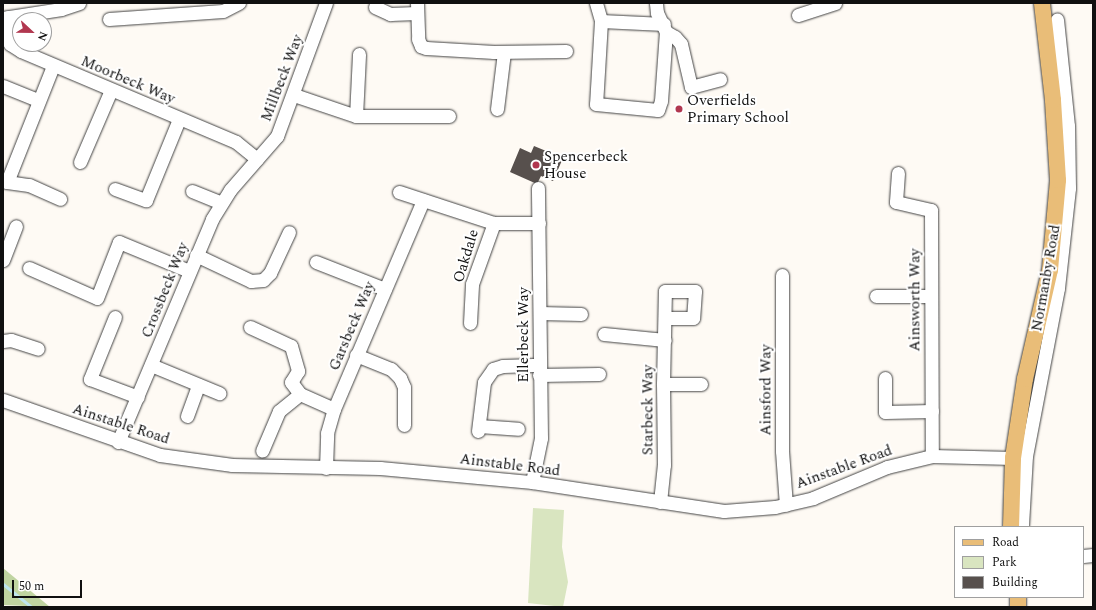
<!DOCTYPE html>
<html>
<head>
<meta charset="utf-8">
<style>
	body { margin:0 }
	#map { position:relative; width:1096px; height:610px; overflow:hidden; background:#fefaf4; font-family:Spectral,serif }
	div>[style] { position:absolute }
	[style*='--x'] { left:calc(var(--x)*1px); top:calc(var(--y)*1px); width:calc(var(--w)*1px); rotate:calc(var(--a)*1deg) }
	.green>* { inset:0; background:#d9e5c0 }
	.forest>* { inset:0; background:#c0d4a1 }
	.stream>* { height:3px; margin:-1.5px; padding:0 1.5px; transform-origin:1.5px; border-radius:1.5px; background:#bee5f0 }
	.building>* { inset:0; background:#57504d }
	.roads { filter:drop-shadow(0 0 1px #434343) drop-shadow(0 0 1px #434343) }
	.minor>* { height:13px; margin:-6.5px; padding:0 6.5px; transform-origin:6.5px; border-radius:6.5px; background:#fff }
	.major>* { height:16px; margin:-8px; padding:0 8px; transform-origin:8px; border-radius:8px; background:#e9bd78 }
	.dots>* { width:11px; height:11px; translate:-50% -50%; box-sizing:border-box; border:2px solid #fff; border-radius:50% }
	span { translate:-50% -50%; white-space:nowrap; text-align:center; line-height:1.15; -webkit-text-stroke:4px #fff; paint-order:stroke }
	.street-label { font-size:15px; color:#101010 }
	.poi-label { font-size:15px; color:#101010 }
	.left { translate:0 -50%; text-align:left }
	.frame { position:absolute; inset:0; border:4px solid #101010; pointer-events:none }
	.legend { position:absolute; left:954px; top:526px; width:130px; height:72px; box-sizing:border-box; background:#fff; border:1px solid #9f9f9f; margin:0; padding:5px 7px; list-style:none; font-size:12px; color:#101010 }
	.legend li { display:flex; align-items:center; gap:8px; height:20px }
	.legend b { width:20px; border:1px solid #9f9f9f }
	.north { position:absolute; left:12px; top:12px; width:40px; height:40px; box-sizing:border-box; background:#fff; border:1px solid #9f9f9f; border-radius:50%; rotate:112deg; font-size:11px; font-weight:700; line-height:16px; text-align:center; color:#101010 }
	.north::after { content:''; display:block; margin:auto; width:14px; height:18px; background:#b1374f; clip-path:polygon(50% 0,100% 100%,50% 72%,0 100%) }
	.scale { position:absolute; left:12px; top:580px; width:70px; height:18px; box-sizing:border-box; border:2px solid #101010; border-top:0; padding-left:5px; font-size:12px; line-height:14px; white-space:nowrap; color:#101010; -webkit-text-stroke:3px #fff; paint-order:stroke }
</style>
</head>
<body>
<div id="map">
	<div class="green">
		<i style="clip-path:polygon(533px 508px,564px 510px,562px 547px,568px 582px,563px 607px,528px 603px)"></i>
	</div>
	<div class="forest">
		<i style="clip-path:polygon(3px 568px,50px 607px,3px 605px)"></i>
	</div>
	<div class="stream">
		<i style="--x:3;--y:584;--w:36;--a:39"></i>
	</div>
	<div class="building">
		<i style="clip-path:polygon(534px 146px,563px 158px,553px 181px,541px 176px,537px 184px,510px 172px,520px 148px,531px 153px)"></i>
	</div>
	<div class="roads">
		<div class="minor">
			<i style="--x:417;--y:3;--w:36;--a:88"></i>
			<i style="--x:418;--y:39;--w:8;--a:67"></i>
			<i style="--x:421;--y:46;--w:5;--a:22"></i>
			<i style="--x:426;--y:48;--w:68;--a:3.4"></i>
			<i style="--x:494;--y:52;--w:72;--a:-0.8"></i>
			<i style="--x:596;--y:3;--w:19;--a:74"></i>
			<i style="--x:601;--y:21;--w:83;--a:93.4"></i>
			<i style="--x:596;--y:104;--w:62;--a:5.5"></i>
			<i style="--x:658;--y:110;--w:9;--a:-72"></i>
			<i style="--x:661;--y:101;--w:69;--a:-85.9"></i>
			<i style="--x:666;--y:32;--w:21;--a:-115"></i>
			<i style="--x:657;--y:13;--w:10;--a:-96"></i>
			<i style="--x:375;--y:7;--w:17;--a:25"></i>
			<i style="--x:390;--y:14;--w:27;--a:-2"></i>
			<i style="--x:798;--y:15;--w:39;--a:-18"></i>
			<i style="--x:8;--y:17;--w:27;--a:86"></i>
			<i style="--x:10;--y:44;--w:13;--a:32"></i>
			<i style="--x:21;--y:51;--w:233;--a:22.9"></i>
			<i style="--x:236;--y:142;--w:27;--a:39"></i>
			<i style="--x:3;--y:18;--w:59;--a:-8.8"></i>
			<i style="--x:61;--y:9;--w:19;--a:-18"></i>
			<i style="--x:109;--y:19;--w:114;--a:-4"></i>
			<i style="--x:223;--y:11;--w:18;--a:-27"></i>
			<i style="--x:601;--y:21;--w:63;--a:2.7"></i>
			<i style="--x:666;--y:32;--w:10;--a:29"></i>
			<i style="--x:675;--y:37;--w:9;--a:49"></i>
			<i style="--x:681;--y:44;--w:44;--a:76.9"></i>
			<i style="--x:691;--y:87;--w:30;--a:-15"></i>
			<i style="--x:3;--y:86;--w:38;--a:22"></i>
			<i style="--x:294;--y:95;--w:65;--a:18.7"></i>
			<i style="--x:356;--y:116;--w:93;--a:0"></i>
			<i style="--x:497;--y:109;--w:57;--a:-83"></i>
			<i style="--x:356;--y:116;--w:62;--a:-87.2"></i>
			<i style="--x:80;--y:162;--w:78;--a:-66.7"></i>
			<i style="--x:898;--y:173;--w:29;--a:94"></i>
			<i style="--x:896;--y:202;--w:36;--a:13"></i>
			<i style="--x:931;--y:210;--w:246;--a:89.8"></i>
			<i style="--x:3;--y:181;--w:4;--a:14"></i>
			<i style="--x:7;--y:182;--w:125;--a:-68.4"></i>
			<i style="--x:7;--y:182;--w:22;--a:8"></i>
			<i style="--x:29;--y:185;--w:34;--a:24"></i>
			<i style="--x:115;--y:189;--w:33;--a:20"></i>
			<i style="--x:146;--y:200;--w:87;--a:-67.8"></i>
			<i style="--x:192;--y:191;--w:31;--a:22"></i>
			<i style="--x:399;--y:192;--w:100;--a:18.1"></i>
			<i style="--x:494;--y:223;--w:45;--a:0"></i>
			<i style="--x:196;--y:255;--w:61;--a:25.3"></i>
			<i style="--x:251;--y:281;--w:12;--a:-5"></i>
			<i style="--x:263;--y:280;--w:10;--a:-45"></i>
			<i style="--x:270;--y:273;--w:45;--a:-65.1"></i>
			<i style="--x:3;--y:260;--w:36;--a:-69"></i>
			<i style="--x:316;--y:262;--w:74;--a:21.4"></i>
			<i style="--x:29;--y:268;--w:74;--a:23.8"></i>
			<i style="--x:97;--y:298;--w:60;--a:-68.6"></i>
			<i style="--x:119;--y:242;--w:76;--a:22.5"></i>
			<i style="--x:782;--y:275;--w:176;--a:90"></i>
			<i style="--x:782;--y:451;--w:54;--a:85.8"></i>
			<i style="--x:876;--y:296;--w:55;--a:0"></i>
			<i style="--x:540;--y:313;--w:41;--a:1.4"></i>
			<i style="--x:115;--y:317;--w:67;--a:112"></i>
			<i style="--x:90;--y:379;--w:51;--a:20.6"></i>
			<i style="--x:470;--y:323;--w:39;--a:-87"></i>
			<i style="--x:472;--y:284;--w:65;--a:-70.2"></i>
			<i style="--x:250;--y:327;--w:45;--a:24.9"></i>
			<i style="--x:291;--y:346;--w:26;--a:74"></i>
			<i style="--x:298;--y:371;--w:13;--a:122"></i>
			<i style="--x:291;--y:382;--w:15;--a:53"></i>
			<i style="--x:300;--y:394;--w:27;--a:141"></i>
			<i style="--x:279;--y:411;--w:43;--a:113"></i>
			<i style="--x:604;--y:334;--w:61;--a:5.6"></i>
			<i style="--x:3;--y:341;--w:8;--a:-7"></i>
			<i style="--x:11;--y:340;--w:28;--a:18"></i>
			<i style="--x:356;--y:355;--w:38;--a:22"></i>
			<i style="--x:391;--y:369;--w:13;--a:45"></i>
			<i style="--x:400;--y:378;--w:10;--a:66"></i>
			<i style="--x:404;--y:387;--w:38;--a:90"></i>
			<i style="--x:151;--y:365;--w:74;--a:22.4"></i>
			<i style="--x:539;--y:375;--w:60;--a:-1"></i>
			<i style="--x:885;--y:378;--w:34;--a:90"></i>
			<i style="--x:885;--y:412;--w:47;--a:-1.2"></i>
			<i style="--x:663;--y:384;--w:38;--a:0"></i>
			<i style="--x:300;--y:394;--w:37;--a:24"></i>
			<i style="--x:3;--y:400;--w:166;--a:19.3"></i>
			<i style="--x:160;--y:455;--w:73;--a:7.9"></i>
			<i style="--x:232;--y:465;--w:148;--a:1.2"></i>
			<i style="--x:380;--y:468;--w:153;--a:5.3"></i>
			<i style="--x:532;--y:482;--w:194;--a:8.6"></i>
			<i style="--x:724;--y:511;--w:51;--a:-4.5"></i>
			<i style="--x:775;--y:507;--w:39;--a:-13"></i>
			<i style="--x:813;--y:498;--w:80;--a:-22.7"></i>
			<i style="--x:887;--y:467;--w:46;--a:-13.7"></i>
			<i style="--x:932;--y:456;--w:81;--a:1.4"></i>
			<i style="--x:187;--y:416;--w:33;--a:-70"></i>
			<i style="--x:479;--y:426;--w:39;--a:4"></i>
			<i style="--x:478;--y:431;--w:49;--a:-83"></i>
			<i style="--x:484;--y:382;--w:16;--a:-55"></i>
			<i style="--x:493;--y:369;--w:10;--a:-17"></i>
			<i style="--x:503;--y:366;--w:37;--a:-2"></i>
			<i style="--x:118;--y:442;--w:242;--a:-67.1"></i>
			<i style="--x:212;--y:219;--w:34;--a:-58"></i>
			<i style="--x:230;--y:190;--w:72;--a:-49"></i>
			<i style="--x:277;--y:136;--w:142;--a:-69.8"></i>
			<i style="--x:326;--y:468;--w:35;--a:-88"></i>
			<i style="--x:327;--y:433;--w:25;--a:-74"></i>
			<i style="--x:334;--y:409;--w:227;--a:-66.9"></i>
			<i style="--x:532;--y:482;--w:45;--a:-78.4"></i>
			<i style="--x:541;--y:438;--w:250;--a:-90.7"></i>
			<i style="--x:660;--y:502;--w:37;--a:-84"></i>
			<i style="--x:664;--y:465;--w:81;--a:-90.7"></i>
			<i style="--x:663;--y:384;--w:93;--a:-88.8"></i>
			<i style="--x:665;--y:291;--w:30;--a:0"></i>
			<i style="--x:695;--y:291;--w:27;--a:94"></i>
			<i style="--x:693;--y:318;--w:28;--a:180"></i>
			<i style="--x:1022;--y:525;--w:69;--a:-86.7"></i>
			<i style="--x:1026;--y:456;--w:171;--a:-79.2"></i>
			<i style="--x:1058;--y:288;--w:101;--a:-83.7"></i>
			<i style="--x:1069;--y:188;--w:62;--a:-90.9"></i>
			<i style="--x:1068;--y:126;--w:107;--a:-95.9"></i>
			<i style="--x:1083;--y:556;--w:10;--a:-6"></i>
		</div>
		<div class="major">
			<i style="--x:1011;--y:527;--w:69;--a:-88.3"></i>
			<i style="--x:1013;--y:458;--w:80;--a:-81.4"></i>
			<i style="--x:1025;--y:379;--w:112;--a:-77.1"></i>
			<i style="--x:1050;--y:270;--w:90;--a:-84.9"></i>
			<i style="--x:1058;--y:180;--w:80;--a:-93.6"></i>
			<i style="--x:1053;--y:100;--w:98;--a:-96.5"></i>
			<i style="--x:1018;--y:597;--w:10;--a:90"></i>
		</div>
	</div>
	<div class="dots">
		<i style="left:679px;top:109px;background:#b1374f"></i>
		<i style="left:536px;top:165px;background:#b1374f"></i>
	</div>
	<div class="street-label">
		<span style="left:282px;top:78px;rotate:-69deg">Millbeck Way</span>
		<span style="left:128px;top:80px;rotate:23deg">Moorbeck Way</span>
		<span style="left:466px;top:256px;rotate:-73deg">Oakdale</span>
		<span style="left:1046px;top:278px;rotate:-80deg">Normanby Road</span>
		<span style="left:165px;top:290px;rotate:-68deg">Crossbeck Way</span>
		<span style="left:915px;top:300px;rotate:-90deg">Ainsworth Way</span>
		<span style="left:352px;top:326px;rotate:-67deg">Garsbeck Way</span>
		<span style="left:524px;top:335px;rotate:-90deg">Ellerbeck Way</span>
		<span style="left:766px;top:390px;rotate:-90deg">Ainsford Way</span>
		<span style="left:648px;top:410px;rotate:-90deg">Starbeck Way</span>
		<span style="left:121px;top:424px;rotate:18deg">Ainstable Road</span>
		<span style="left:510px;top:465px;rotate:7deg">Ainstable Road</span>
		<span style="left:844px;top:467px;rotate:-20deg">Ainstable Road</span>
	</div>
	<div class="poi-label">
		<span class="left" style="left:687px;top:109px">Overfields<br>Primary School</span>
		<span class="left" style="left:544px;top:165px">Spencerbeck<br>House</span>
	</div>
	<div class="frame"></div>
	<ul class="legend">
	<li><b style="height:5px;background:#e9bd78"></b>Road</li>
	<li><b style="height:11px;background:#d9e5c0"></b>Park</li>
	<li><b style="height:11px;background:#57504d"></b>Building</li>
	</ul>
	<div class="north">N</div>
	<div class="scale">50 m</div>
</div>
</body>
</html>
